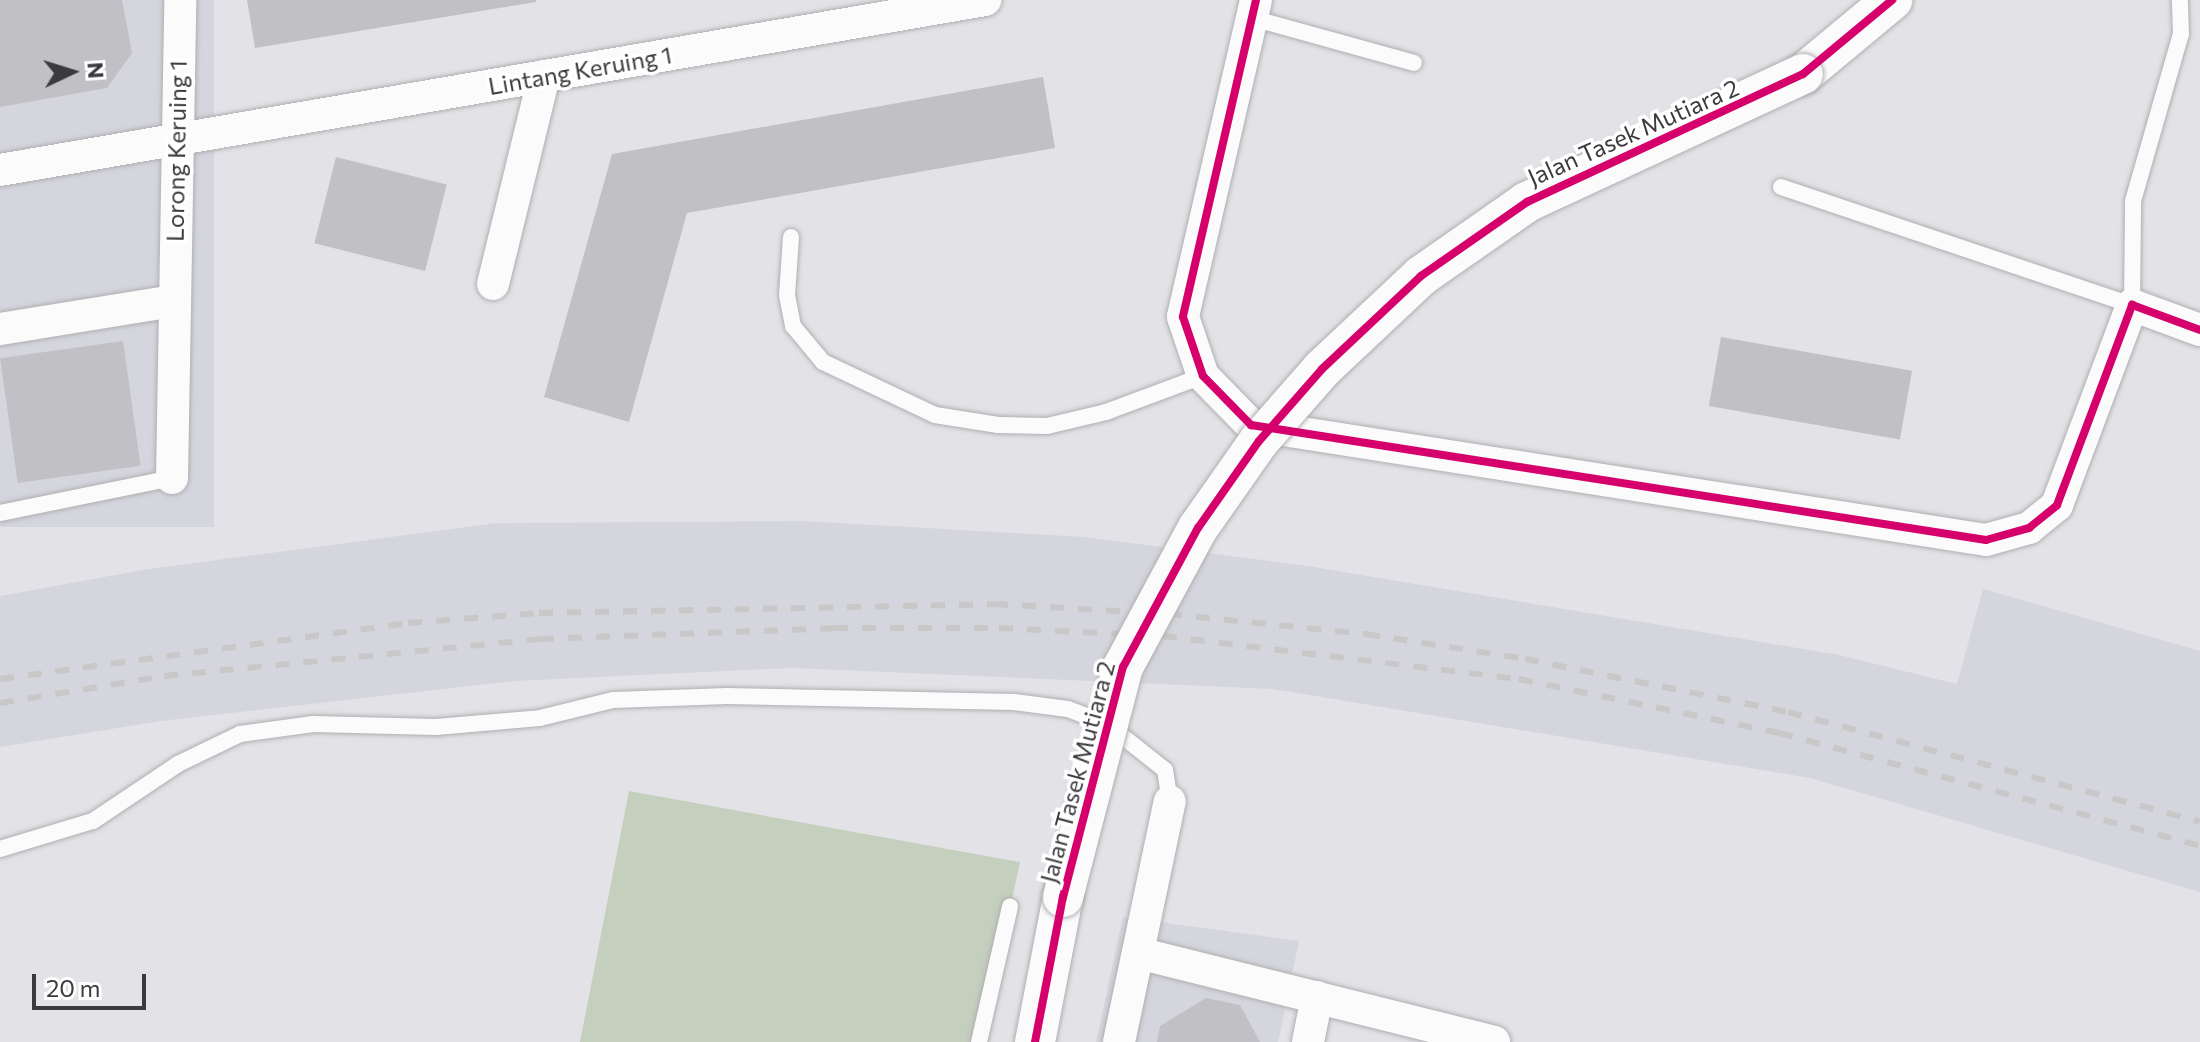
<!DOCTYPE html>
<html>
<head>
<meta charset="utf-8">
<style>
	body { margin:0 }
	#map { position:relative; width:2200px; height:1042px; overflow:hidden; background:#e3e3e7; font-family:Commissioner,sans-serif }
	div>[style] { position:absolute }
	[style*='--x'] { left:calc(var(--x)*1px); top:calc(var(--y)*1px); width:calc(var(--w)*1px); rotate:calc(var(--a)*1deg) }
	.built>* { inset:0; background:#d5d5de; transform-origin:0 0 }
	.green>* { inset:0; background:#c5cfbe }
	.building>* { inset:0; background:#c1c0c4; transform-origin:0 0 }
	.roads { filter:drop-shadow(0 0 2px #afafb2) drop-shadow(0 0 2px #afafb2) }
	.service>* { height:16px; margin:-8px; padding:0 8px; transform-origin:8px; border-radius:8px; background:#fbfbfb }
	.minor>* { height:32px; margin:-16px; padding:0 16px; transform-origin:16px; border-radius:16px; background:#fbfbfb }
	.tertiary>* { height:40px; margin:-20px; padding:0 20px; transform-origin:20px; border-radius:20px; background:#fbfbfb }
	.rail>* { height:6px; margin-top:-3px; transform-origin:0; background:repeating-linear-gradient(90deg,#c8c8c8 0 14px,transparent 0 28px) }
	.bridges { filter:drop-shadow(0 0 2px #afafb2) drop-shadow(0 0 2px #afafb2) }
	.tertiary-bridge>* { height:40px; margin:-20px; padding:0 20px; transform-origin:20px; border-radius:20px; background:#fbfbfb }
	.cycleway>* { height:8px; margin:-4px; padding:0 4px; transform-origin:4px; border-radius:4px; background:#d6006c }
	span { translate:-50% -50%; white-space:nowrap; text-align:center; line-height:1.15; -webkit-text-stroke:7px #fff; paint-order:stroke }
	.street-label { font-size:24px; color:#3b3a3e }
	.north { position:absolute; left:32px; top:32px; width:80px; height:80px; -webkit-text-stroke:6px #fff; paint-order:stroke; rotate:86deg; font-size:22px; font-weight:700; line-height:32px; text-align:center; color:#3b3a3e }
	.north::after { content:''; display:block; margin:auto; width:28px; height:36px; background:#3b3a3e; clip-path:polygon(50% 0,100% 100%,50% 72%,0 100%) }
	.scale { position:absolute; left:32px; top:974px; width:114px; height:36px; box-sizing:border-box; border:4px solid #3b3a3e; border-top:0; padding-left:10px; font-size:24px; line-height:28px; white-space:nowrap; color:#3b3a3e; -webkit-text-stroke:6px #fff; paint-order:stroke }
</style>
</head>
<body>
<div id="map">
	<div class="built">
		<i style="left:0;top:0;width:214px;height:527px"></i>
		<i style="clip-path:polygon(804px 521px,1084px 537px,1308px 566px,1839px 655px,1957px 684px,1983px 589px,2200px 651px,2200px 892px,1810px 778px,1273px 689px,793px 668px,515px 681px,161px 721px,0 747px,0 596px,142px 570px,496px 523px)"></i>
		<i style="clip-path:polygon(1123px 917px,1299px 941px,1278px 1042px,1096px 1042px)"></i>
	</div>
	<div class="green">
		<i style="clip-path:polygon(629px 791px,1020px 862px,981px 1042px,580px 1042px)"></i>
	</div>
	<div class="building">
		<i style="clip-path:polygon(0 0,122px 0,132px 53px,107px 88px,0 107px)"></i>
		<i style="clip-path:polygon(247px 0,536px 0,536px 2px,255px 48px)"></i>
		<i style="clip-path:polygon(1043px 77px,1055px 148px,687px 213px,629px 422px,544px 397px,612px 154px)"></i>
		<i style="left:336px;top:157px;width:114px;height:89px;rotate:14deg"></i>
		<i style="left:1721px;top:337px;width:194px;height:70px;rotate:10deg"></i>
		<i style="left:123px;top:341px;width:126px;height:124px;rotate:82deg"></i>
		<i style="clip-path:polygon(1206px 998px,1240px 1005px,1260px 1042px,1157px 1042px,1160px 1026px)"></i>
	</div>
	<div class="roads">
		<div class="service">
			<i style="--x:1252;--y:18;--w:168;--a:15.5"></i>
			<i style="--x:1781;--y:187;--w:370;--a:18.6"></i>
			<i style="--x:2132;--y:305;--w:104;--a:-89.4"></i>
			<i style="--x:2133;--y:201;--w:174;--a:-74"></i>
			<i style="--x:2181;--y:34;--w:34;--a:-92"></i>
			<i style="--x:791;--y:237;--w:58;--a:93.9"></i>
			<i style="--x:787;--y:295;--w:32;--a:79"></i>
			<i style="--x:793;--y:326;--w:47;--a:50.2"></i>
			<i style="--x:823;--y:362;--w:124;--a:25.3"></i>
			<i style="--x:935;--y:415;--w:64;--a:9"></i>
			<i style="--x:998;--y:425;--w:49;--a:1.2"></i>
			<i style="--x:1047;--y:426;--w:61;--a:-13.3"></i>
			<i style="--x:1106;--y:412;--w:103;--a:-20.4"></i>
			<i style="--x:0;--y:513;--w:176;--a:-11.5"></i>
			<i style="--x:0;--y:849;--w:97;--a:-16.8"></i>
			<i style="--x:93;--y:821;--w:102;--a:-33.8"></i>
			<i style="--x:178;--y:764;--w:69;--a:-25.8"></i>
			<i style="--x:240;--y:734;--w:74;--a:-7.8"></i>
			<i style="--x:313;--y:724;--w:123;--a:1.4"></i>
			<i style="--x:436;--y:727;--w:104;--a:-4.9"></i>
			<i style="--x:540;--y:718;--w:75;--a:-13.9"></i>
			<i style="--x:613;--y:700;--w:114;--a:-2"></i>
			<i style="--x:727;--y:696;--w:287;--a:1.2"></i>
			<i style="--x:1014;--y:702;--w:54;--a:7.4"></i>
			<i style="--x:1068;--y:709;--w:42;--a:21"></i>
			<i style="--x:1107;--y:724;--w:74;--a:38.4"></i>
			<i style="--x:1165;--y:770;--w:31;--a:81"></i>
			<i style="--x:979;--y:1042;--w:139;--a:-77.1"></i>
		</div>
		<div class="minor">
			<i style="--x:1256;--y:0;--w:325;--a:103"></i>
			<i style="--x:1183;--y:317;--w:62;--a:71.3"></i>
			<i style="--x:1203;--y:376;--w:69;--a:45.6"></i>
			<i style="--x:1251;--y:425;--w:744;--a:8.89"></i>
			<i style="--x:1986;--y:540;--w:45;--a:-15.6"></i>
			<i style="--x:2029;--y:528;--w:36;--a:-39"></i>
			<i style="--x:2057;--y:505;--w:214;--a:-69.4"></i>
			<i style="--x:2132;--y:305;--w:72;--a:20.2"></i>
			<i style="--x:0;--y:170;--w:1000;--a:-9.79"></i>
			<i style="--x:493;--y:284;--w:214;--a:-76.2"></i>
			<i style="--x:0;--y:329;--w:175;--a:-9.2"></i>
			<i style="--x:172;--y:478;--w:478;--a:-89"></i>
			<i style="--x:1138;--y:953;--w:367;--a:14"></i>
			<i style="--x:1119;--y:1042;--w:246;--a:-78.1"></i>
			<i style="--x:1308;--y:1042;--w:46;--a:-78.7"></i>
		</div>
		<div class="tertiary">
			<i style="--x:1803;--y:74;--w:116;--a:-39.7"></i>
			<i style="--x:1035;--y:1042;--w:148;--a:-79.1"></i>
		</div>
	</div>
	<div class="rail">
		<i style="--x:0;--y:679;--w:412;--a:-7.8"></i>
		<i style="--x:408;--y:623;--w:131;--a:-4.4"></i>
		<i style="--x:539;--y:613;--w:455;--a:-1.1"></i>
		<i style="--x:994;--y:604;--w:174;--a:3.3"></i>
		<i style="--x:1168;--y:614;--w:199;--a:5.8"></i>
		<i style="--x:1366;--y:634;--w:161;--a:8.9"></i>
		<i style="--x:1525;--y:659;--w:268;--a:11.4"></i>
		<i style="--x:1788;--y:712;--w:426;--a:14.9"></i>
		<i style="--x:0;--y:703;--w:166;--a:-9.3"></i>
		<i style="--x:164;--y:676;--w:378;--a:-5.6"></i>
		<i style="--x:540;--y:639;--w:294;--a:-2.1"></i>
		<i style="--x:834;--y:628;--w:165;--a:0"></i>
		<i style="--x:999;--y:628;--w:164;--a:2.8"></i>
		<i style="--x:1163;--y:636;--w:359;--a:6.9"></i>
		<i style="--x:1519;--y:679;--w:266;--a:11.7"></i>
		<i style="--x:1779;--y:733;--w:436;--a:15"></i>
	</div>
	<div class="bridges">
		<div class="tertiary-bridge">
			<i style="--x:1063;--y:897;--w:238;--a:-75.4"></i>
			<i style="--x:1123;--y:667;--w:158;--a:-61.7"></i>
			<i style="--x:1198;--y:528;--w:106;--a:-55"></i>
			<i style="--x:1259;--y:441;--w:96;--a:-48.8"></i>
			<i style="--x:1322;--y:369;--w:136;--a:-43.2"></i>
			<i style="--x:1421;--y:276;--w:129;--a:-34.9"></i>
			<i style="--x:1527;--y:202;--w:304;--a:-24.9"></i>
		</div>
	</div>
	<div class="cycleway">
		<i style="--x:1256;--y:0;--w:325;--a:103"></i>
		<i style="--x:1183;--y:317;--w:62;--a:71.3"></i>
		<i style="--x:1203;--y:376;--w:69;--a:45.6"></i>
		<i style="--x:1251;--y:425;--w:744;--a:8.89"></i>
		<i style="--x:1986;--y:540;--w:45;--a:-15.6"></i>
		<i style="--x:2029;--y:528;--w:36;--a:-39"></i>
		<i style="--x:2057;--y:505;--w:214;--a:-69.4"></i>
		<i style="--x:2132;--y:305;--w:72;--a:20.2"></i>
		<i style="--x:1035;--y:1042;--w:148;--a:-79.1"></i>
		<i style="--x:1063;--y:897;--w:238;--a:-75.4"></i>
		<i style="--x:1123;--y:667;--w:158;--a:-61.7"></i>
		<i style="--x:1198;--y:528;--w:106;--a:-55"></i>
		<i style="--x:1259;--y:441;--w:96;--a:-48.8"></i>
		<i style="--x:1322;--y:369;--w:136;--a:-43.2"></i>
		<i style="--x:1421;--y:276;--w:129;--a:-34.9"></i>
		<i style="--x:1527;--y:202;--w:304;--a:-24.9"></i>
		<i style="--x:1803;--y:74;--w:116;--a:-39.7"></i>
	</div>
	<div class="street-label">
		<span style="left:580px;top:70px;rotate:-10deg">Lintang Keruing 1</span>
		<span style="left:1633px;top:132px;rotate:-24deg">Jalan Tasek Mutiara 2</span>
		<span style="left:176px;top:151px;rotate:-89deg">Lorong Keruing 1</span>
		<span style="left:1077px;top:772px;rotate:-75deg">Jalan Tasek Mutiara 2</span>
	</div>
	<div class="north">N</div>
	<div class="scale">20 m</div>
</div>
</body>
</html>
